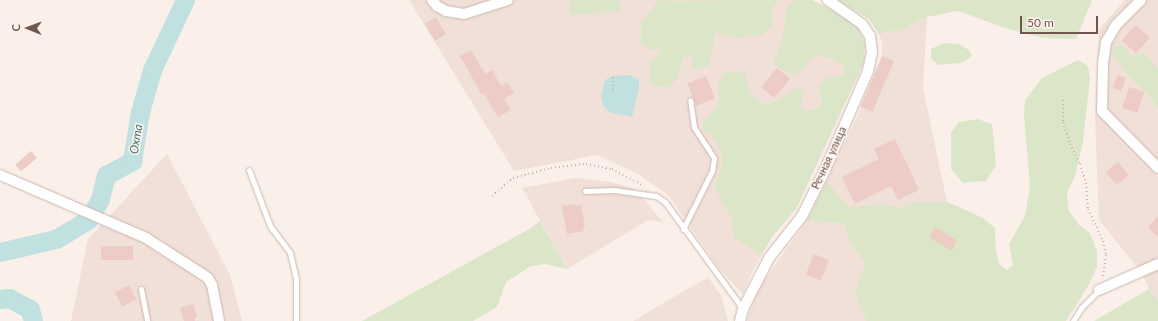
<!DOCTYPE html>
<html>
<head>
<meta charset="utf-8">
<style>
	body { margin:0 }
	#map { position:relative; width:1158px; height:321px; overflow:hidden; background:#faf0e9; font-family:Lato,sans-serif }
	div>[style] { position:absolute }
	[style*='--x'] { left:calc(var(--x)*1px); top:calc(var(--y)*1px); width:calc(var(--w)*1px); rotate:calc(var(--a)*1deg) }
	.residential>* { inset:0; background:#f0e0d8 }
	.green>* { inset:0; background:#dbe6c9 }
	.water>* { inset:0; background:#c0e1df }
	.river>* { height:19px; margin:-9.5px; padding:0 9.5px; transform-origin:9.5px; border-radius:9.5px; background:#c0e1df }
	.building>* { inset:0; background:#ecccc4; transform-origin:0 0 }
	.path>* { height:2px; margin-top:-1px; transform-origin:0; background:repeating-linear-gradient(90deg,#d0afa7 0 1px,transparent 0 4px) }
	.roads { filter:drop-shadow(0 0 1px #cbb7b0) drop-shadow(0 0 1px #cbb7b0) }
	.lane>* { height:5px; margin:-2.5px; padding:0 2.5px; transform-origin:2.5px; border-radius:2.5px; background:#fff }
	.street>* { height:10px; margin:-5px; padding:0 5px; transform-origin:5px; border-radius:5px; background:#fff }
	span { translate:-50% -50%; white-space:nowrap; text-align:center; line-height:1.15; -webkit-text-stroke:3px #fdf4ef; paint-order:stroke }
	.street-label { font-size:11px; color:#715550 }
	.water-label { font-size:12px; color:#467472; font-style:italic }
	.north { position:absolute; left:8px; top:8px; width:40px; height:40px; -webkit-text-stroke:3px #fdf4ef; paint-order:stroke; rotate:271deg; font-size:11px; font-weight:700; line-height:16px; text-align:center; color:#715550 }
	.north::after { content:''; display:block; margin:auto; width:14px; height:18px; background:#715550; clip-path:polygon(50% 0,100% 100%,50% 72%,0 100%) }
	.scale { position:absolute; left:1020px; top:16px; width:78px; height:18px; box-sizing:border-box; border:2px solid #715550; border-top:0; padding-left:5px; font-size:12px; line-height:14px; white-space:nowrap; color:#715550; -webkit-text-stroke:3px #fdf4ef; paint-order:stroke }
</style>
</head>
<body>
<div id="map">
	<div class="residential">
		<i style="clip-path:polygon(409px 0,812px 0,839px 14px,858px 28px,865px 43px,864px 62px,796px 209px,772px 237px,753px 270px,743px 294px,720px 270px,669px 196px,638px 174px,597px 155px,514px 171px)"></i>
		<i style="clip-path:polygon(1125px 0,1158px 0,1158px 301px,1149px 289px,1142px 273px,1099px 220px,1095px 118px,1099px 29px)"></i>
		<i style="clip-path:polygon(927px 17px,923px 88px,947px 202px,983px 218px,998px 321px,747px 321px,757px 290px,807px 220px,862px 107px,882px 56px,882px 43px,879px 34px,903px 29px)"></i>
		<i style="clip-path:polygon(167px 154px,230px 275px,242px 321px,71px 321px,88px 239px)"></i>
		<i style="clip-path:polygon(575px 178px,611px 182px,635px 189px,663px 222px,648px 220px,567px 269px,522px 188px)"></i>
		<i style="clip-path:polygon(708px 277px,722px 297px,728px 321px,633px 321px)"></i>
	</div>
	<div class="green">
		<i style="clip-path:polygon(569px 0,620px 0,621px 11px,570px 15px)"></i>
		<i style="clip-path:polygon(659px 0,671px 1px,779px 0,771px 10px,773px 24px,762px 35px,752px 35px,739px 38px,716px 33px,708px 66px,692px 69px,692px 55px,683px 58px,678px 77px,669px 88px,649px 83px,651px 72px,649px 61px,660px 57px,660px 49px,651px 50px,641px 44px,641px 22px)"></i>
		<i style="clip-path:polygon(794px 0,812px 0,839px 14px,858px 28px,865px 43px,864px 62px,796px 209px,772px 237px,762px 254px,734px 238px,731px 216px,721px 201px,715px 184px,722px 167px,721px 151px,712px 137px,703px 129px,703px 121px,717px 107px,719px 97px,718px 84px,725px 72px,740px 71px,746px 75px,749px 93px,763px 104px,777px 101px,795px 88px,804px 89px,801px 105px,805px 111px,818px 108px,822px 101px,818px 87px,827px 78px,843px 76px,844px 66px,833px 59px,819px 55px,808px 61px,797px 75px,785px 71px,773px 64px,782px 41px,787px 6px)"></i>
		<i style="clip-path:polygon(837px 0,1092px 0,1076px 39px,1043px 38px,1008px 29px,958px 11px,927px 17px,903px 29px,879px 34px,869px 19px)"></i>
		<i style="clip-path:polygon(944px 43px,959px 44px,969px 50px,972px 56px,962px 63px,939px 65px,931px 59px,931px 49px)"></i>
		<i style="clip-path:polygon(1121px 45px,1133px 56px,1146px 54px,1158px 69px,1158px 107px,1150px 97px,1126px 73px,1112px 51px,1114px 47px)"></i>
		<i style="clip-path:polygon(1078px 60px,1088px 66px,1090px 79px,1083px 141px,1075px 176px,1067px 193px,1069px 211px,1079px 225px,1090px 233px,1097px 251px,1097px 267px,1087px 288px,1066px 321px,867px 321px,855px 295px,865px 263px,851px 244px,844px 223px,807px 220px,827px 182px,849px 207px,881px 204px,901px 208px,915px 202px,947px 202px,983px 218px,995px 228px,996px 250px,999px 264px,1007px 270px,1013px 265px,1009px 244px,1025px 216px,1030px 186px,1024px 116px,1025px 100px,1042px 78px)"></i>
		<i style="clip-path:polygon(978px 119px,992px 124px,996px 165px,986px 181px,963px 183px,951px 169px,951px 133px,959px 122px)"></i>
		<i style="clip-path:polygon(540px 221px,567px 269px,545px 264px,531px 266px,506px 282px,497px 307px,473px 321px,362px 321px,531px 228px)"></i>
		<i style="clip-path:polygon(1149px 289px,1158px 301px,1158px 321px,1094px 321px)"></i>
	</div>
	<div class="water">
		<i style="clip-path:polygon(630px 75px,639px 80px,639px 89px,632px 117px,609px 112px,603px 105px,601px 97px,605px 80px,613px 76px)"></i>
	</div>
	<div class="river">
		<i style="--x:0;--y:252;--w:57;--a:-13.1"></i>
		<i style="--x:56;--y:239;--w:37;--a:-31"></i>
		<i style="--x:88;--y:220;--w:24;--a:-60"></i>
		<i style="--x:100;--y:199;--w:25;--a:-76"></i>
		<i style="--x:106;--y:175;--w:30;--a:-28"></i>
		<i style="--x:132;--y:161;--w:50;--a:-80.7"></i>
		<i style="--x:140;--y:112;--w:44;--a:-74.1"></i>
		<i style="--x:152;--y:70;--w:77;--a:-64.8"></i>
		<i style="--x:0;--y:299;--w:9;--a:-6"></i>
		<i style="--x:9;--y:298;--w:24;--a:28"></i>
		<i style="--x:30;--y:309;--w:12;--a:76"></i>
	</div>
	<div class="building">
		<i style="left:436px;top:17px;width:20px;height:13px;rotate:60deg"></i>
		<i style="left:1136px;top:25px;width:19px;height:21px;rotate:43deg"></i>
		<i style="clip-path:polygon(471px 50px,485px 74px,492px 70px,501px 86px,507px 82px,514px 93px,504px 99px,511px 110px,498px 117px,484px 94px,482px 95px,460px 56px)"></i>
		<i style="left:882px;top:56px;width:13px;height:55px;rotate:23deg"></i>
		<i style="left:777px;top:68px;width:17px;height:25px;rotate:40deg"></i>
		<i style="clip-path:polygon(1118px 75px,1126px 78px,1121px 91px,1112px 87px)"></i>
		<i style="left:706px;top:76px;width:24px;height:20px;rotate:68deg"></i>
		<i style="left:1129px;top:87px;width:16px;height:22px;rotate:18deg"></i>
		<i style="clip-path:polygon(895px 139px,919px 190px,898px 200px,891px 186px,855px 204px,842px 177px,879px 159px,874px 149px)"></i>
		<i style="left:31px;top:151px;width:9px;height:21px;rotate:49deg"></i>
		<i style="left:1118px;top:162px;width:17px;height:16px;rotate:50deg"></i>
		<i style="clip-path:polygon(575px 204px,576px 206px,581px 205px,585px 226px,583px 227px,584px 231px,567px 234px,562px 206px)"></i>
		<i style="clip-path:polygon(1158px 216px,1158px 237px,1148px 227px)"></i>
		<i style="left:935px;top:227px;width:26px;height:12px;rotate:31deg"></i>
		<i style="left:101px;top:246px;width:32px;height:14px"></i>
		<i style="left:814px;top:254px;width:16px;height:22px;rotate:22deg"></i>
		<i style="left:129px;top:285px;width:16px;height:16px;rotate:63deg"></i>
		<i style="clip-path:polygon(193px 304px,197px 317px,194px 318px,195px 321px,184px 321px,180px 308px)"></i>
	</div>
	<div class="path">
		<i style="--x:613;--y:90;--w:14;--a:-90"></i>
		<i style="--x:1063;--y:100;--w:22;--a:90"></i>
		<i style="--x:1063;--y:122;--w:23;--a:72"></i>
		<i style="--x:1070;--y:144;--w:22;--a:63"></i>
		<i style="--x:1080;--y:164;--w:20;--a:72"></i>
		<i style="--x:1086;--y:183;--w:26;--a:86"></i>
		<i style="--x:1088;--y:209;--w:35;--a:65"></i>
		<i style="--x:1103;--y:241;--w:14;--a:78"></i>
		<i style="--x:1106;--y:255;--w:22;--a:98"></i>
		<i style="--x:492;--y:196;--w:28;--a:-41"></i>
		<i style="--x:513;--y:178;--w:39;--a:-15"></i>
		<i style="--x:551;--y:168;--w:35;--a:-7"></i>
		<i style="--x:586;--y:164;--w:26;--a:11"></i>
		<i style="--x:612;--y:169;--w:36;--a:28"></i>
	</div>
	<div class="roads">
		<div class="lane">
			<i style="--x:249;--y:170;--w:60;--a:69.4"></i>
			<i style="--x:270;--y:226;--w:34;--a:53"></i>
			<i style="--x:290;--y:253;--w:28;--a:77"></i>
			<i style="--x:296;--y:280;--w:41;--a:90"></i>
			<i style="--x:585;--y:191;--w:29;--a:-2"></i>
			<i style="--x:614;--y:190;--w:42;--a:8.1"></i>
			<i style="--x:656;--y:196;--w:11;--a:34"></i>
			<i style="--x:665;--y:202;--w:132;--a:53.9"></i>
			<i style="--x:683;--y:229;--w:65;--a:-63.4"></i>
			<i style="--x:712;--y:171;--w:13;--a:-81"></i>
			<i style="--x:714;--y:158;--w:37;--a:-123"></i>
			<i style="--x:694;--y:127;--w:27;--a:-98"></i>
			<i style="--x:141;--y:289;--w:33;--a:79"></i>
			<i style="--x:1073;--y:321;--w:15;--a:-58"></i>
			<i style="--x:1081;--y:308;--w:25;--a:-45"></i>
		</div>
		<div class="street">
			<i style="--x:432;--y:0;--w:8;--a:50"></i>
			<i style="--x:437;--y:6;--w:10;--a:29"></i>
			<i style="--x:446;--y:11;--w:18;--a:9"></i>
			<i style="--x:464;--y:14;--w:46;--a:-17.7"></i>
			<i style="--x:1141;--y:0;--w:35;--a:135"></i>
			<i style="--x:1116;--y:25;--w:20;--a:120"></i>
			<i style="--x:1106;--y:42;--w:22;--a:98"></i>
			<i style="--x:1103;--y:64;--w:47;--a:91.2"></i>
			<i style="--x:1102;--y:111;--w:80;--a:45.5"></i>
			<i style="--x:0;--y:175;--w:159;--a:23.3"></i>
			<i style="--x:146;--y:238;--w:67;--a:32.7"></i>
			<i style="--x:202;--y:274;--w:7;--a:34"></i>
			<i style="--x:208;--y:278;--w:8;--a:60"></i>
			<i style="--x:212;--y:285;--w:37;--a:79"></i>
			<i style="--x:1099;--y:290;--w:64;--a:-23.8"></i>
			<i style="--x:740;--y:321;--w:12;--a:-76"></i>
			<i style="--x:743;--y:309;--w:57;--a:-63"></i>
			<i style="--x:769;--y:258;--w:53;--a:-51.8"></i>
			<i style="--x:802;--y:216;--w:51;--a:-63.4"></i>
			<i style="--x:825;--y:170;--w:108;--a:-66.5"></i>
			<i style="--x:868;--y:71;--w:19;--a:-78"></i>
			<i style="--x:872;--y:52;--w:16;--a:-97"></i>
			<i style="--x:870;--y:36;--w:14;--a:-124"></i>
			<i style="--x:862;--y:24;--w:42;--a:-144.8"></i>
		</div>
	</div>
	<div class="street-label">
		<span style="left:829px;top:158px;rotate:-65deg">Речная улица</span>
	</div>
	<div class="water-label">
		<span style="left:136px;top:139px;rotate:-81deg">Охта</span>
	</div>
	<div class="north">С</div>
	<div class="scale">50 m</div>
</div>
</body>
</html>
